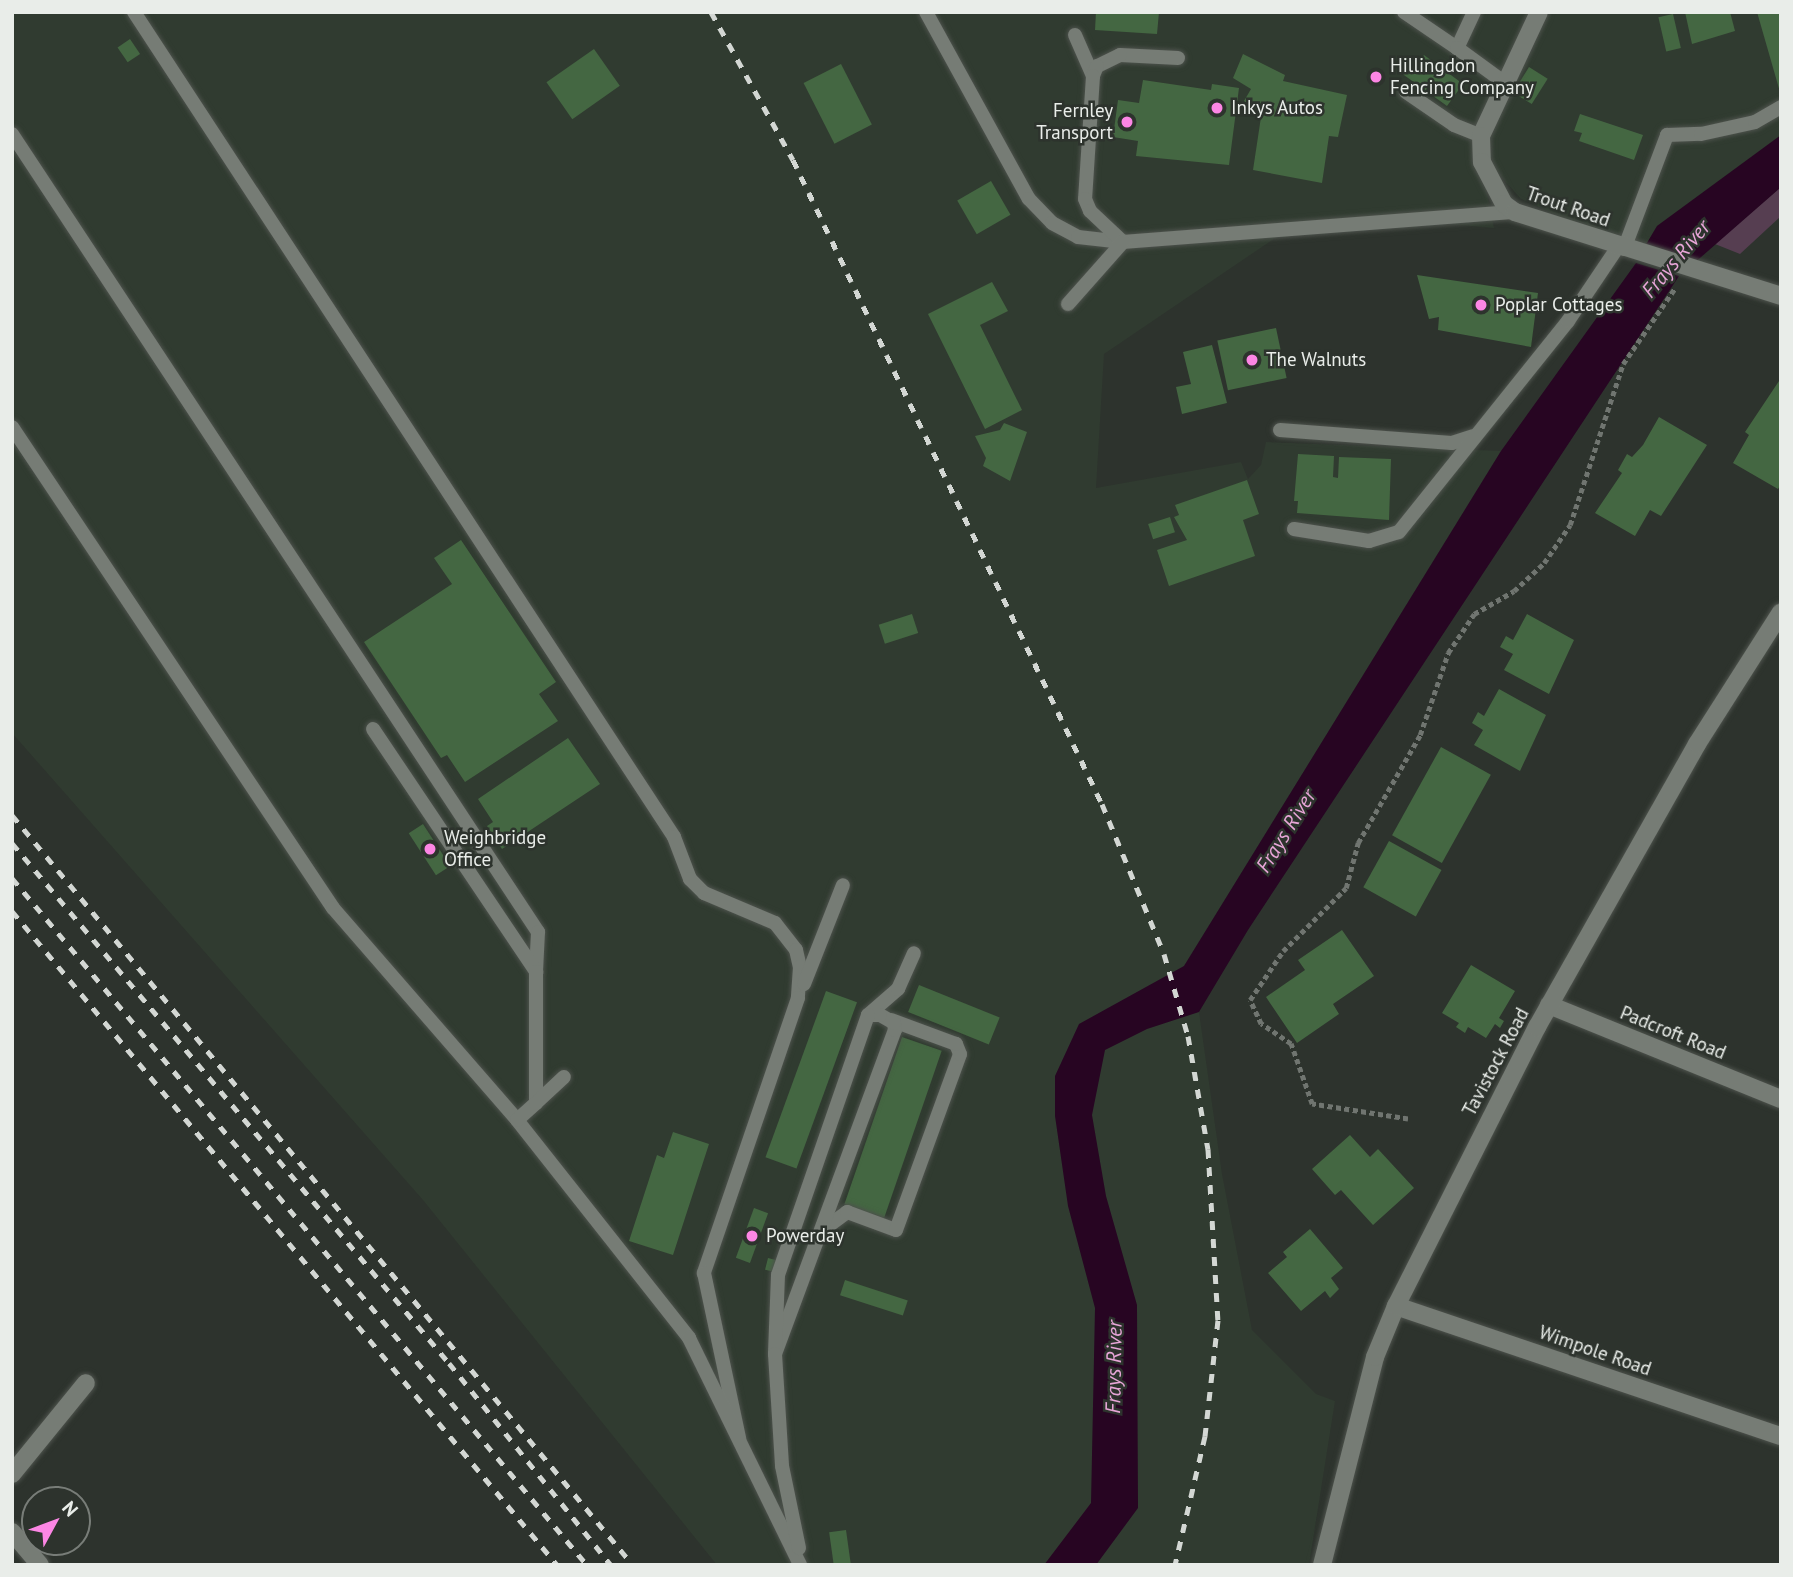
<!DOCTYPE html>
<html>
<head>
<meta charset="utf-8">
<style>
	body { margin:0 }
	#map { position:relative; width:1793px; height:1577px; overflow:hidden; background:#2d332d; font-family:"PT Sans",sans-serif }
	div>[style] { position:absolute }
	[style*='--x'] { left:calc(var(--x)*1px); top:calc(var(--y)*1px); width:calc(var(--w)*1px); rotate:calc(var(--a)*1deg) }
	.built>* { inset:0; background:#303b30 }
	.green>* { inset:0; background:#563e51 }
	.water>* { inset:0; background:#270522 }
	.building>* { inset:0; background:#446742; transform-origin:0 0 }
	.path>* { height:4.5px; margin-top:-2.25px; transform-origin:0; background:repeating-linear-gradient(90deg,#707570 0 5px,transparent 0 8.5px) }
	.roads { filter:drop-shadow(0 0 2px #4d524c) drop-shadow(0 0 2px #4d524c) }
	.lane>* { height:14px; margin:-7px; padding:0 7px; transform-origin:7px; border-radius:7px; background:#767c75 }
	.street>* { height:18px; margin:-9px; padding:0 9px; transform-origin:9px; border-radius:9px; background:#767c75 }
	.rail>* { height:5px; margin-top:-2.5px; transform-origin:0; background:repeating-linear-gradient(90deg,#d3d7d3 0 9px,transparent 0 18px) }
	.dots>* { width:19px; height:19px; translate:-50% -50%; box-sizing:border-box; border:4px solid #2d332d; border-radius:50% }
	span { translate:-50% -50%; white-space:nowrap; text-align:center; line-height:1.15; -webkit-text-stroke:5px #2d332d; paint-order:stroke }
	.poi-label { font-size:19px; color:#e9ede9 }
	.left { translate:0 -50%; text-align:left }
	.right { translate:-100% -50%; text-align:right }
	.street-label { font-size:19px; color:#e9ede9 }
	.water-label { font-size:21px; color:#e7a5d7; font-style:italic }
	.frame { position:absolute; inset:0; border:14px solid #e9ede9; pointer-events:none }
	.north { position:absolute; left:21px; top:1486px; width:70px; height:70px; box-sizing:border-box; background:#2d332d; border:2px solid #787d78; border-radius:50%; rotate:49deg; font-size:19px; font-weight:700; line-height:28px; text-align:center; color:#e9ede9 }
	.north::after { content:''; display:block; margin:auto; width:24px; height:32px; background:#fc86e4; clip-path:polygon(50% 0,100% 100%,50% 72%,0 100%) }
</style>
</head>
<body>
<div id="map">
	<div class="built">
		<i style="clip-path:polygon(12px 12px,1532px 12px,1480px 160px,1494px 228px,1424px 222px,1284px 232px,1104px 354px,1096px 488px,1241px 462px,1248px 479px,1261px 465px,1266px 442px,1501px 451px,1184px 966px,1199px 1012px,1222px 1174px,1252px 1330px,1316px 1394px,1335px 1401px,1309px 1565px,717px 1565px,423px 1200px,12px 733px)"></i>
		<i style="clip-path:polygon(1543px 12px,1781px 12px,1781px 135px,1657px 226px,1644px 248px,1619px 243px,1521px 199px,1487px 161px,1487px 130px)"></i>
	</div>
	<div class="green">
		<i style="clip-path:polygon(1781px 187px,1781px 216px,1740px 254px,1715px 244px)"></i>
	</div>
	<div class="water">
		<i style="clip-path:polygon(1781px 135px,1781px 187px,1692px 265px,1644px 248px,1657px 226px)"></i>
		<i style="clip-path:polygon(1636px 263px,1679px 276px,1248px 930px,1199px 1012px,1147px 1029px,1105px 1050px,1092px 1115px,1106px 1196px,1137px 1305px,1138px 1508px,1096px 1565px,1044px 1565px,1091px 1503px,1095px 1308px,1068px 1206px,1055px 1116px,1055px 1076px,1079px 1024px,1184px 966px,1501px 451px)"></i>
	</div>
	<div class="building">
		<i style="clip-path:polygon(1096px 12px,1159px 12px,1157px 34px,1095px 30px)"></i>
		<i style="clip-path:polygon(1685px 12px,1730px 12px,1735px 31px,1692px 44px)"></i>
		<i style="clip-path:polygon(1757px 12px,1781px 12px,1781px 92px,1780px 92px)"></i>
		<i style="left:1673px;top:14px;width:35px;height:15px;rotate:77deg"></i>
		<i style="left:130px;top:39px;width:18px;height:15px;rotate:56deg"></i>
		<i style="left:594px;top:49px;width:45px;height:58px;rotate:55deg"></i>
		<i style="clip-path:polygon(1243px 54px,1285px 75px,1283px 81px,1347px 95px,1338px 137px,1329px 136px,1322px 183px,1253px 170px,1261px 117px,1244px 101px,1251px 89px,1233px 78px)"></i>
		<i style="clip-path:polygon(1424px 55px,1463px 84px,1447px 106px,1397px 70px,1406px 58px,1416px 66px)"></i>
		<i style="left:841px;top:64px;width:68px;height:42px;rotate:63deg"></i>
		<i style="left:1529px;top:67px;width:22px;height:30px;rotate:32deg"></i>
		<i style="clip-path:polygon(1143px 80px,1211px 90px,1212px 84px,1239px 88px,1229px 165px,1136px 156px,1138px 141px,1113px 137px,1118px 100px,1139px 103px)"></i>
		<i style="clip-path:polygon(1580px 114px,1643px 135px,1634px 160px,1579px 141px,1582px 133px,1574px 131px)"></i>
		<i style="left:991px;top:181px;width:39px;height:39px;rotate:60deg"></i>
		<i style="clip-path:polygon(1417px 275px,1538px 293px,1531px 347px,1438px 330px,1439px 317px,1429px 319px)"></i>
		<i style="clip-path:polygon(992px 282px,1008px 311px,980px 325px,1022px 410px,985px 429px,928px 314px)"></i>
		<i style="left:1276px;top:328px;width:51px;height:60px;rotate:78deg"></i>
		<i style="clip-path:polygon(1212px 345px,1227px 403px,1182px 414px,1176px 387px,1191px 384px,1183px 352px)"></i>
		<i style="clip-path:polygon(1781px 378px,1781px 484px,1778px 489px,1733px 463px,1749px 435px,1745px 432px)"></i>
		<i style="clip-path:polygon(1659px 417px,1707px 445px,1661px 516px,1650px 510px,1635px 536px,1595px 513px,1622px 473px,1618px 470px,1627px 454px,1632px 457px,1643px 445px)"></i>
		<i style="clip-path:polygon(1004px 423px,1027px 432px,1010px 481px,983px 466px,986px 458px,975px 436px,1000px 430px)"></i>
		<i style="clip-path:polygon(1298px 454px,1334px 456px,1333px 477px,1338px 478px,1339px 457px,1391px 459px,1389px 520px,1297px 513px,1298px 501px,1294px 501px)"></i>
		<i style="clip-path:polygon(1247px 480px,1259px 514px,1243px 520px,1255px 556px,1169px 586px,1157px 550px,1187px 540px,1174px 517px,1179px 515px,1175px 505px)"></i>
		<i style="left:1170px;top:517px;width:16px;height:23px;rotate:72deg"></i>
		<i style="clip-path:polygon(461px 540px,556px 682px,539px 694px,558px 721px,465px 782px,447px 755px,441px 758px,364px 642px,452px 584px,434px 558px)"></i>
		<i style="left:912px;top:614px;width:20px;height:35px;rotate:72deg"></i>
		<i style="clip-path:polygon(1527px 614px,1574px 640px,1549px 694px,1504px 670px,1513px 654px,1500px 647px,1506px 636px,1513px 640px)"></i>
		<i style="clip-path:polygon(1499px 689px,1546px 715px,1520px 771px,1474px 745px,1483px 730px,1472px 723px,1478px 712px,1484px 716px)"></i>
		<i style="clip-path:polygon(568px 738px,600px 784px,502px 849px,487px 826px,493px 822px,478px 799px)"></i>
		<i style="left:1441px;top:747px;width:57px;height:101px;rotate:29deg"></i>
		<i style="left:423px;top:824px;width:50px;height:17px;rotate:57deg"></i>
		<i style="left:1389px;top:841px;width:60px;height:53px;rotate:29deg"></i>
		<i style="clip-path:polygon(1342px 930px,1374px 976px,1333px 1004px,1339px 1014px,1297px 1043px,1266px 997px,1305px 970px,1298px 960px)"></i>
		<i style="clip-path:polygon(1471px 965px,1515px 991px,1499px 1018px,1504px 1021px,1500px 1028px,1495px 1024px,1486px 1038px,1468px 1027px,1465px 1033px,1456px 1027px,1459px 1023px,1442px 1013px)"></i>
		<i style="left:919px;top:985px;width:87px;height:29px;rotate:22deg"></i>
		<i style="left:826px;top:991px;width:33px;height:177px;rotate:20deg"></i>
		<i style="left:902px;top:1037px;width:42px;height:177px;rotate:19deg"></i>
		<i style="clip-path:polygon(673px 1132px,709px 1144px,673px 1255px,629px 1241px,657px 1155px,664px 1158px)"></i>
		<i style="clip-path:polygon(1350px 1135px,1370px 1157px,1378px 1149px,1414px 1188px,1373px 1225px,1341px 1190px,1335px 1195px,1312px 1169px)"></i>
		<i style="left:754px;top:1208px;width:15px;height:53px;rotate:20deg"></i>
		<i style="clip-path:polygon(1310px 1229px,1343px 1268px,1331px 1278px,1339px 1289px,1330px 1298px,1325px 1291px,1301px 1311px,1268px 1273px,1287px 1257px,1283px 1252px)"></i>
		<i style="left:768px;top:1258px;width:8px;height:12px;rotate:14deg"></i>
		<i style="left:845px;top:1280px;width:66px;height:16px;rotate:18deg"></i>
		<i style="left:846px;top:1530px;width:35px;height:17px;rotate:82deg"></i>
	</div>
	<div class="path">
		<i style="--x:1408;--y:1119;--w:97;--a:-171.1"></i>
		<i style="--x:1312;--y:1104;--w:64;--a:-109.3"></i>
		<i style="--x:1291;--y:1044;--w:36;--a:-146"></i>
		<i style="--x:1261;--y:1024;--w:26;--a:-115"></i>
		<i style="--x:1250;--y:1000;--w:59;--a:-56"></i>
		<i style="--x:1283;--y:951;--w:89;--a:-45"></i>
		<i style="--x:1346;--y:888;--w:47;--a:-75.1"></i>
		<i style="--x:1358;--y:843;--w:125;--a:-60.1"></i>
		<i style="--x:1420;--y:735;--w:87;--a:-71.1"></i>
		<i style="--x:1448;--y:653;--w:47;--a:-56.3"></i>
		<i style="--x:1474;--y:614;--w:46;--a:-29.9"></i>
		<i style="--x:1514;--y:591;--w:41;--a:-43"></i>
		<i style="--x:1544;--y:563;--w:46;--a:-55.6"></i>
		<i style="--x:1570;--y:525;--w:169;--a:-71.8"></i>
		<i style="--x:1623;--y:364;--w:92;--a:-55.6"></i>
	</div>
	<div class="roads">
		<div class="lane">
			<i style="--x:134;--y:12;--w:986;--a:56.79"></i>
			<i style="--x:674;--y:837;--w:45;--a:69.1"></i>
			<i style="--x:690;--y:879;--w:20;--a:45"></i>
			<i style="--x:704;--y:893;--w:77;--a:22.9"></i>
			<i style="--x:775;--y:923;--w:34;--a:52"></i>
			<i style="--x:796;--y:950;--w:17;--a:77"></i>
			<i style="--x:800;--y:967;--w:31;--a:94"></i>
			<i style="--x:798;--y:998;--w:291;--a:108.9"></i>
			<i style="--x:704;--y:1273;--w:169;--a:78"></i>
			<i style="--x:926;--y:12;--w:213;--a:61.2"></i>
			<i style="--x:1029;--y:199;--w:33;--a:46"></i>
			<i style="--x:1052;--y:223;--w:30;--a:28"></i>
			<i style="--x:1078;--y:237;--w:45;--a:6.3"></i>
			<i style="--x:1404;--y:12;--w:64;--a:34.2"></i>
			<i style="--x:1474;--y:12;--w:40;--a:115"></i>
			<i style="--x:1457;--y:48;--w:59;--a:36.1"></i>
			<i style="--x:1075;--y:35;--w:45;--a:66.3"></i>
			<i style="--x:1178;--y:58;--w:58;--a:-177"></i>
			<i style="--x:1120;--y:55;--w:25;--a:154"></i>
			<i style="--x:1097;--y:66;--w:11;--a:112"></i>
			<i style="--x:1093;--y:76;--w:123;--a:93.7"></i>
			<i style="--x:1085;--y:199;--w:13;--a:67"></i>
			<i style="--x:1090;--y:211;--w:45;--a:43.2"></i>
			<i style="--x:1123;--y:242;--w:393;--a:-4.4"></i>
			<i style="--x:1406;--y:92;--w:58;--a:34.5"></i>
			<i style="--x:1454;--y:125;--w:29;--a:22"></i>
			<i style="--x:12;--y:134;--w:956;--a:56.61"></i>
			<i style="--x:538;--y:932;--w:40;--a:92.9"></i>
			<i style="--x:1624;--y:249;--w:122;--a:-69.3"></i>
			<i style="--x:1667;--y:135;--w:34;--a:-2"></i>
			<i style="--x:1701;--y:134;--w:55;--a:-12.5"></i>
			<i style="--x:1755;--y:122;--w:30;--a:-30"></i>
			<i style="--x:1068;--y:304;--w:83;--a:-48.4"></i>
			<i style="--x:12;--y:427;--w:578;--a:56.28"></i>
			<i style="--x:333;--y:908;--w:281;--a:49"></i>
			<i style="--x:517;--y:1120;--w:278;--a:51.7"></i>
			<i style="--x:689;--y:1338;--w:253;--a:63.9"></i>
			<i style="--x:1280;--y:430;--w:172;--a:4.3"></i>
			<i style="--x:1452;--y:443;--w:22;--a:-18"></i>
			<i style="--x:1294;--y:529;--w:76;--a:9.1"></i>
			<i style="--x:1369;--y:541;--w:31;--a:-17"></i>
			<i style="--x:1399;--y:532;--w:270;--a:-51.3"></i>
			<i style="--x:1568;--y:321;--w:89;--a:-56"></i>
			<i style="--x:373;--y:729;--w:293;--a:56.1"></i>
			<i style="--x:536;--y:972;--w:131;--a:90"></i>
			<i style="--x:536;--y:1103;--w:25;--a:138"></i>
			<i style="--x:804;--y:984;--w:106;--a:-68.5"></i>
			<i style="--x:868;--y:1015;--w:40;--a:-41"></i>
			<i style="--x:898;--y:989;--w:39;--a:-66"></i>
			<i style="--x:536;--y:1103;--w:38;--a:-43"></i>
			<i style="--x:824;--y:1229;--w:29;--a:-36"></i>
			<i style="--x:847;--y:1212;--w:52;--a:20.2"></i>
			<i style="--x:896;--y:1230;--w:187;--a:-70"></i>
			<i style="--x:960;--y:1054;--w:11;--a:-112"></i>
			<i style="--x:956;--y:1044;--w:69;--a:-159.7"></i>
			<i style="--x:775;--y:1354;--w:346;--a:-69.7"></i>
			<i style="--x:895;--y:1030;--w:7;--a:-98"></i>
			<i style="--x:894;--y:1023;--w:16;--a:-150"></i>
			<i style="--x:880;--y:1015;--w:12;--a:180"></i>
			<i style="--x:868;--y:1015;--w:275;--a:109.1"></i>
			<i style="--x:778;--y:1275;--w:79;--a:92.2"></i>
			<i style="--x:775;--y:1354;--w:112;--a:86.4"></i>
			<i style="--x:782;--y:1466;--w:84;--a:78.3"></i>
		</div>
		<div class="street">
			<i style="--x:1539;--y:12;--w:137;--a:115.1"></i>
			<i style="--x:1481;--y:136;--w:26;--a:88"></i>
			<i style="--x:1482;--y:162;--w:47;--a:62.4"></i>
			<i style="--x:1504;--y:204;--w:14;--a:36"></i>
			<i style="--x:1515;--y:212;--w:279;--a:17.5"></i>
			<i style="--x:1549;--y:1005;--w:250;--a:22.1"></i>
			<i style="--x:1396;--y:1306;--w:406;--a:18.7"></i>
			<i style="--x:12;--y:1474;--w:117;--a:-50.9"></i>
			<i style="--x:12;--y:1532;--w:43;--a:49.7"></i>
			<i style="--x:1322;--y:1565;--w:215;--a:-75.7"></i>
			<i style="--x:1375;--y:1357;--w:55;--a:-67.6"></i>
			<i style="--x:1396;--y:1306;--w:313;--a:-63.2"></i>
			<i style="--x:1537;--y:1027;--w:325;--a:-60.5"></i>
			<i style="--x:1697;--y:744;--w:156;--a:-57.5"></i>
		</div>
	</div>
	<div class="rail">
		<i style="--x:711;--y:12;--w:169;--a:61"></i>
		<i style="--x:793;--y:160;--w:714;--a:64.37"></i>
		<i style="--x:1102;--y:804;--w:162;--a:67.5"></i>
		<i style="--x:1164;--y:954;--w:85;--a:73.7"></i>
		<i style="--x:1188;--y:1036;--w:115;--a:80"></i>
		<i style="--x:1208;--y:1149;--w:171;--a:86.7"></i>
		<i style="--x:1218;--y:1320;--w:117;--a:96.4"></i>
		<i style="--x:1205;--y:1436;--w:132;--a:103.1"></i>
		<i style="--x:12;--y:815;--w:974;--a:50.38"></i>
		<i style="--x:12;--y:843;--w:679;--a:49.96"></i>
		<i style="--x:449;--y:1363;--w:259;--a:51.3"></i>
		<i style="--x:12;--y:878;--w:896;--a:50.07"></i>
		<i style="--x:12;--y:911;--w:851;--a:50.19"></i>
	</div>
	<div class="dots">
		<i style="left:1376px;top:77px;background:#fc86e4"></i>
		<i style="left:1217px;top:108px;background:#fc86e4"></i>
		<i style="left:1127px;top:122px;background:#fc86e4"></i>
		<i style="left:1481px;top:305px;background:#fc86e4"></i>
		<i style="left:1252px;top:360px;background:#fc86e4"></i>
		<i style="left:430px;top:849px;background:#fc86e4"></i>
		<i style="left:752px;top:1236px;background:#fc86e4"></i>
	</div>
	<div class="poi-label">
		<span class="left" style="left:1390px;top:77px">Hillingdon<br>Fencing Company</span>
		<span class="left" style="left:1231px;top:108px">Inkys Autos</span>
		<span class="right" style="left:1113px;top:122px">Fernley<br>Transport</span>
		<span class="left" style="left:1495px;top:305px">Poplar Cottages</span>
		<span class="left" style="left:1266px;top:360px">The Walnuts</span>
		<span class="left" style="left:444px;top:849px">Weighbridge<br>Office</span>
		<span class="left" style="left:766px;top:1236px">Powerday</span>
	</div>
	<div class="street-label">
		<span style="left:1568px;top:207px;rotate:19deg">Trout Road</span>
		<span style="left:1673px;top:1033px;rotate:22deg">Padcroft Road</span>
		<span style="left:1496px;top:1062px;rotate:-62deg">Tavistock Road</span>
		<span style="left:1595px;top:1351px;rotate:19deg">Wimpole Road</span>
	</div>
	<div class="water-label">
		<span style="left:1676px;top:259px;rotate:-50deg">Frays River</span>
		<span style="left:1286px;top:831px;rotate:-58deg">Frays River</span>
		<span style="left:1114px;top:1367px;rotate:-89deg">Frays River</span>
	</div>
	<div class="frame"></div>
	<div class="north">N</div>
</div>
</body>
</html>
